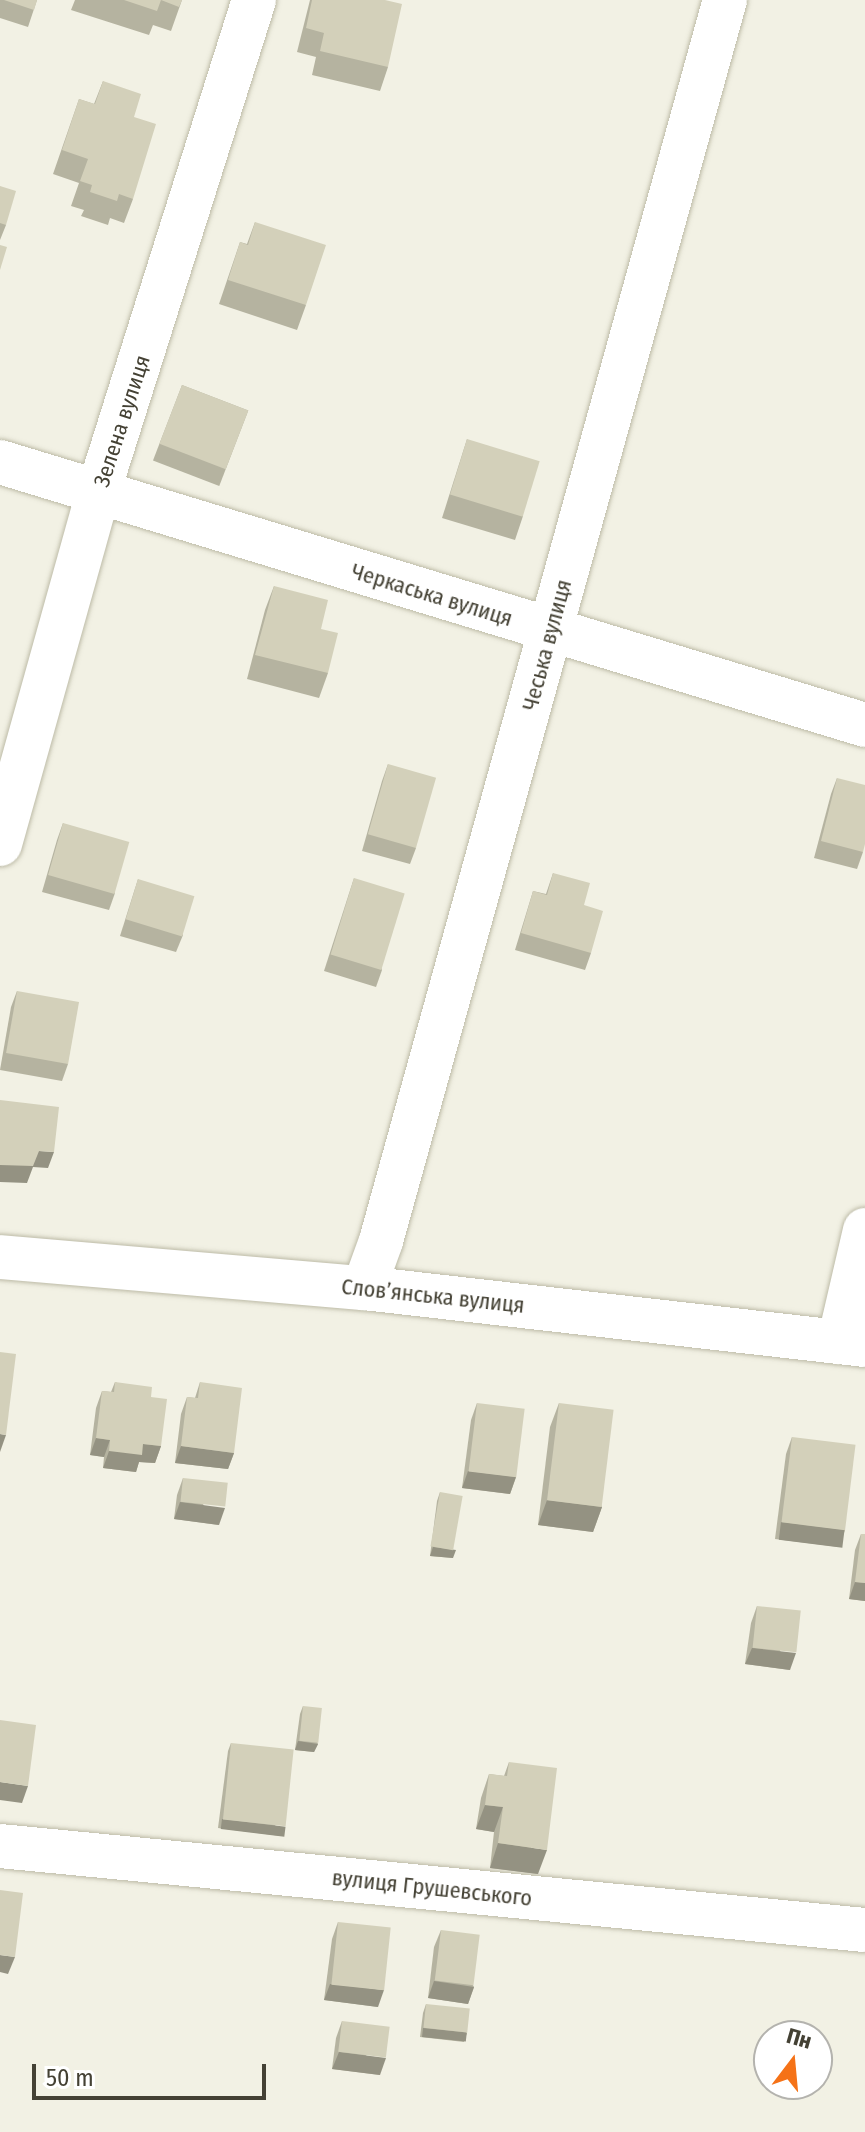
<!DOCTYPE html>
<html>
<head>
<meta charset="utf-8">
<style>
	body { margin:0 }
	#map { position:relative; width:865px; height:2132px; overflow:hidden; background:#f2f1e4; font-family:"Fira Sans Condensed",sans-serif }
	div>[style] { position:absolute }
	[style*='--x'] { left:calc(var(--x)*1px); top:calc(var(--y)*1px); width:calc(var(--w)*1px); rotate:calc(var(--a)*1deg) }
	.roads { filter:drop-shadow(0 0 2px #bdbba7) drop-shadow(0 0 2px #bdbba7) }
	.minor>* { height:44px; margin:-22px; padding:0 22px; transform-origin:22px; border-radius:22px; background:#fff }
	.wall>* { inset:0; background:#b5b3a0; transform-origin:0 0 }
	.shaded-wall>* { inset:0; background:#949282; transform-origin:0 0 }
	.building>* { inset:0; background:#d3d0ba; transform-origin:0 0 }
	span { translate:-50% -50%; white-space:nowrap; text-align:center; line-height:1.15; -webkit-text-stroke:7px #fff; paint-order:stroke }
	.street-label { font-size:22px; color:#444134 }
	.north { position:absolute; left:753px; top:2020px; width:80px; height:80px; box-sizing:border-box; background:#fff; border:2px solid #b4b3ae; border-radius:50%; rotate:16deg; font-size:22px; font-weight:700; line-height:32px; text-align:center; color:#444134 }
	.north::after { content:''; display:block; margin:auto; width:28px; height:36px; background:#f57217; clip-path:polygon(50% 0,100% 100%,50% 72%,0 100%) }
	.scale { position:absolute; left:32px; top:2064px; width:234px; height:36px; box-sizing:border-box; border:4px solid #444134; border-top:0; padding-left:10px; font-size:24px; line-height:28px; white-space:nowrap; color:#444134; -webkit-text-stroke:6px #fff; paint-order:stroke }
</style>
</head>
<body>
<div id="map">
	<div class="roads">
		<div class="minor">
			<i style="--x:0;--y:462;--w:904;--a:16.91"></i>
			<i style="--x:0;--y:844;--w:364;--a:-74.4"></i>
			<i style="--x:98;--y:493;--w:517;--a:-72.44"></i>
			<i style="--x:0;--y:1257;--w:365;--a:4.9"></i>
			<i style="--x:364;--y:1288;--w:504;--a:6.49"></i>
			<i style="--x:364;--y:1288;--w:50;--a:-70.1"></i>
			<i style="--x:381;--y:1241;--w:1288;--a:-74.51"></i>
			<i style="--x:839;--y:1342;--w:115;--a:-76.9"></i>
			<i style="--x:0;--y:1846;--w:869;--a:5.55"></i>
		</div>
	</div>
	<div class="wall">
		<i style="clip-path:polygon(0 0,37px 0,28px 27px,0 18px)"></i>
		<i style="clip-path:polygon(75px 0,182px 0,171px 31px,153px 25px,149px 35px,71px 10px)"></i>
		<i style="clip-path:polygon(310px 0,385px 0,388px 67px,380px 91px,312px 75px,316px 57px,297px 52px)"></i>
		<i style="clip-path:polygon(103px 81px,134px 117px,133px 199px,124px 223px,110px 218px,108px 225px,81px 216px,84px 210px,71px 206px,79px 183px,53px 174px,79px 99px,94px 104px)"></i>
		<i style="clip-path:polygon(0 186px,6px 225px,0 240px)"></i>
		<i style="clip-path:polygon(255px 222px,306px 305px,297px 330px,219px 304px,240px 242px,247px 244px)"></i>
		<i style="left:182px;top:385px;width:71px;height:81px;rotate:21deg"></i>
		<i style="clip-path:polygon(467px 439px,523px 516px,515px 540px,442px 518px)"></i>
		<i style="clip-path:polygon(274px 586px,321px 629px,328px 673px,319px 698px,247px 679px,265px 610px)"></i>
		<i style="clip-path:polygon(388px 764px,416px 848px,410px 864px,362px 851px,382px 781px)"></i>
		<i style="clip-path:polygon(837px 778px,863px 852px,857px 869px,814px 858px,831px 794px)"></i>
		<i style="clip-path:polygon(63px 823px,115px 893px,109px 910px,42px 892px,57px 840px)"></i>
		<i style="clip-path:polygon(553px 873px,584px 905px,591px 953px,585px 970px,515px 950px,533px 891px,546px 894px)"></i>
		<i style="clip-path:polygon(354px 878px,382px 970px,376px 987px,324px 971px)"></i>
		<i style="clip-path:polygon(138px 879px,183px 935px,176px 952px,120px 936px)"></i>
		<i style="clip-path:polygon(17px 991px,68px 1064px,62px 1081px,0 1070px,11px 1007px)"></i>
		<i style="clip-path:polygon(115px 1382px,151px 1397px,161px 1446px,155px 1463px,139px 1462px,136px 1472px,103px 1468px,104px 1457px,90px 1455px,96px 1408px,102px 1391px,111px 1392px)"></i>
		<i style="clip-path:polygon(200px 1382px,234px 1453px,228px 1469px,175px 1463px,181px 1414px,187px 1397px,195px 1398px)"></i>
		<i style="clip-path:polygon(477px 1403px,516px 1477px,510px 1494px,462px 1488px,471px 1420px)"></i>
		<i style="clip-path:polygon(559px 1403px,602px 1507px,593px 1532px,538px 1525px,550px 1427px)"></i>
		<i style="clip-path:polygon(792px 1437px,845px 1530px,839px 1547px,775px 1539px,786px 1454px)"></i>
		<i style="clip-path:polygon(183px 1478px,219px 1525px,174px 1519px,177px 1495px)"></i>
		<i style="clip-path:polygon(440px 1492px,453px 1558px,430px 1556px,437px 1501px)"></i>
		<i style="clip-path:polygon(861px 1534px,865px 1534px,865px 1601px,849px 1599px,855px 1550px)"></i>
		<i style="clip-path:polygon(757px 1606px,790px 1670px,745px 1664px,751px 1623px)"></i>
		<i style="clip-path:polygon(303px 1706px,318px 1744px,314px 1752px,295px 1750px,300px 1714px)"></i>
		<i style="clip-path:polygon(231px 1743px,281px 1836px,218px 1828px,228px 1751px)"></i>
		<i style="clip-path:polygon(509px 1762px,538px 1874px,490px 1868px,494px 1832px,476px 1829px,481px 1798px,489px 1774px,504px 1776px)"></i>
		<i style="clip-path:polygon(338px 1922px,378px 2007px,324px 2000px,332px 1939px)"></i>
		<i style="clip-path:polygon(441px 1930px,474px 1987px,468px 2004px,428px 1998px,434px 1947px)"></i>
		<i style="clip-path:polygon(426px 2004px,467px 2033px,464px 2042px,420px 2037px,423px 2013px)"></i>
		<i style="clip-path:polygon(342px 2021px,380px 2075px,332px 2069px,336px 2038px)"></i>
	</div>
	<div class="shaded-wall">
		<i style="clip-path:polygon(39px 1151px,54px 1152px,48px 1168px,33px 1167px,27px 1183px,0 1182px,0 1165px)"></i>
		<i style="clip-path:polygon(0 1434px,6px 1435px,0 1452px)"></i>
		<i style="clip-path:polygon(96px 1438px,110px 1440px,104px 1457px,90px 1455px)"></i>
		<i style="clip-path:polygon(143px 1444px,161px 1446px,155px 1463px,139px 1462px,136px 1472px,103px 1468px,109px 1451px)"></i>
		<i style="clip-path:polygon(181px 1446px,234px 1453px,228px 1469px,175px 1463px)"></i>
		<i style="clip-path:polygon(468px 1471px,516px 1477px,510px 1494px,462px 1488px)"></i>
		<i style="clip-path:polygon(547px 1500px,602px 1507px,593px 1532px,538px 1525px)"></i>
		<i style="clip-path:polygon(180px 1502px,225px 1508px,219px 1525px,174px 1519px)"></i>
		<i style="left:781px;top:1522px;width:64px;height:18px;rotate:7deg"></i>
		<i style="clip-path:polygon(433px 1547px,456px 1550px,453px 1558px,430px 1556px)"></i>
		<i style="clip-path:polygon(855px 1582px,865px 1583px,865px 1601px,849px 1599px)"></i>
		<i style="clip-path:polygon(752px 1648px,796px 1653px,790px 1670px,745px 1664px)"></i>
		<i style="clip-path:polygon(298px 1741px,318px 1744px,314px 1752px,295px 1750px)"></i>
		<i style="clip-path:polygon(0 1782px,28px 1786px,22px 1803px,0 1800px)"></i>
		<i style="clip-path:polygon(485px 1805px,503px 1807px,494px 1832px,476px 1829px)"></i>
		<i style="left:222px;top:1819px;width:64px;height:10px;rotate:7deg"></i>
		<i style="clip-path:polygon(498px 1843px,547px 1850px,538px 1874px,490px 1868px)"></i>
		<i style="clip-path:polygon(0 1955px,15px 1957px,8px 1974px,0 1972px)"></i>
		<i style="clip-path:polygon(434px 1981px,474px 1987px,468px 2004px,428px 1998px)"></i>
		<i style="clip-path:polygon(330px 1984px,384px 1990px,378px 2007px,324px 2000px)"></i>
		<i style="left:423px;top:2028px;width:44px;height:9px;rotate:6deg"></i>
		<i style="clip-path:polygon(339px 2052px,386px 2058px,380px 2075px,332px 2069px)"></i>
	</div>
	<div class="building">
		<i style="clip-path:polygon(4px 0,37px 0,34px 10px)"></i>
		<i style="clip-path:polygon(124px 0,182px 0,179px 7px,161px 0,157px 11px)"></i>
		<i style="clip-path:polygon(312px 0,385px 0,402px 4px,388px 67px,320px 51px,324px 33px,306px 28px)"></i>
		<i style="clip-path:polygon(103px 81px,141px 94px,134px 117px,156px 124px,133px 199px,119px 194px,117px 201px,90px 192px,92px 185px,80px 181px,88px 159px,62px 150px,79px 99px,95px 104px)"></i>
		<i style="clip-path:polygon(0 186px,16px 191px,6px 225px,0 223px)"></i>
		<i style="clip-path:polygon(255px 222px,326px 245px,306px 305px,228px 280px,240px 242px,248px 245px)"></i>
		<i style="clip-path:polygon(0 245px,7px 247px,0 270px)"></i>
		<i style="left:182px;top:385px;width:71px;height:63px;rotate:21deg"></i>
		<i style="left:467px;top:439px;width:76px;height:58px;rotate:17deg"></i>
		<i style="clip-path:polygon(274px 586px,328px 600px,321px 629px,338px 633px,328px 673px,255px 655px)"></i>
		<i style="left:388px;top:764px;width:50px;height:73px;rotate:16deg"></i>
		<i style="clip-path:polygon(837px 778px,865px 785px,865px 844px,863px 852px,821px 841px)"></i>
		<i style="left:63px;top:823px;width:69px;height:54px;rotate:16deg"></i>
		<i style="clip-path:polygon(553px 873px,590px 883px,584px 905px,603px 911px,591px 953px,521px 933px,533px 891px,547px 895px)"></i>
		<i style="left:354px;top:878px;width:53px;height:80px;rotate:17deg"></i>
		<i style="left:138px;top:879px;width:59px;height:42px;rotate:17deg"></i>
		<i style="left:17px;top:991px;width:63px;height:63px;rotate:10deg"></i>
		<i style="clip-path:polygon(0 1100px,59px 1107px,54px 1152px,39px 1151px,33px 1166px,0 1165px)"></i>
		<i style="clip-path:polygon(0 1352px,16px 1354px,6px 1435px,0 1434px)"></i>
		<i style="clip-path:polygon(115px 1382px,152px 1387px,151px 1397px,167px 1399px,161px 1446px,143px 1444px,142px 1455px,109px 1451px,110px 1440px,96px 1438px,102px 1391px,114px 1392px)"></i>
		<i style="clip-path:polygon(200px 1382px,242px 1388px,234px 1453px,181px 1446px,187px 1397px,198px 1398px)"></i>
		<i style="left:477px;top:1403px;width:48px;height:69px;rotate:7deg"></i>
		<i style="left:559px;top:1403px;width:55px;height:98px;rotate:7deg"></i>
		<i style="left:792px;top:1437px;width:64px;height:86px;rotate:7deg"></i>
		<i style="left:183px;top:1478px;width:45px;height:24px;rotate:6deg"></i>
		<i style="left:440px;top:1492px;width:23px;height:55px;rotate:10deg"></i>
		<i style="clip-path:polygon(861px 1534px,865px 1534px,865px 1583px,855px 1582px)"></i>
		<i style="left:757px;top:1606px;width:44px;height:42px;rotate:6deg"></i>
		<i style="left:303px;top:1706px;width:19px;height:35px;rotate:6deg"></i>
		<i style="clip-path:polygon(0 1720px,36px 1725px,28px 1786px,0 1782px)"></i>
		<i style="left:231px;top:1743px;width:63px;height:77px;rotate:6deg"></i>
		<i style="clip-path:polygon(509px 1762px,557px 1768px,547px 1850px,498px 1843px,503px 1807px,485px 1805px,489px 1774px,507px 1776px)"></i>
		<i style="clip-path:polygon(0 1890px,23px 1893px,15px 1957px,0 1955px)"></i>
		<i style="left:338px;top:1922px;width:53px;height:63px;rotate:6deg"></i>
		<i style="left:441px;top:1930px;width:39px;height:51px;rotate:7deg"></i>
		<i style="left:426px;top:2004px;width:44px;height:24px;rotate:6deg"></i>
		<i style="left:342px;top:2021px;width:48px;height:31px;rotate:7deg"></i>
	</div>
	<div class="street-label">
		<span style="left:122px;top:421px;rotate:-72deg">Зелена вулиця</span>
		<span style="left:432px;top:595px;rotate:17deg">Черкаська вулиця</span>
		<span style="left:547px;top:645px;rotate:-75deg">Чеська вулиця</span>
		<span style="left:433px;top:1296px;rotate:6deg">Словʼянська вулиця</span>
		<span style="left:432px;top:1888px;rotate:6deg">вулиця Грушевського</span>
	</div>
	<div class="north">Пн</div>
	<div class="scale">50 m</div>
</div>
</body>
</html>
